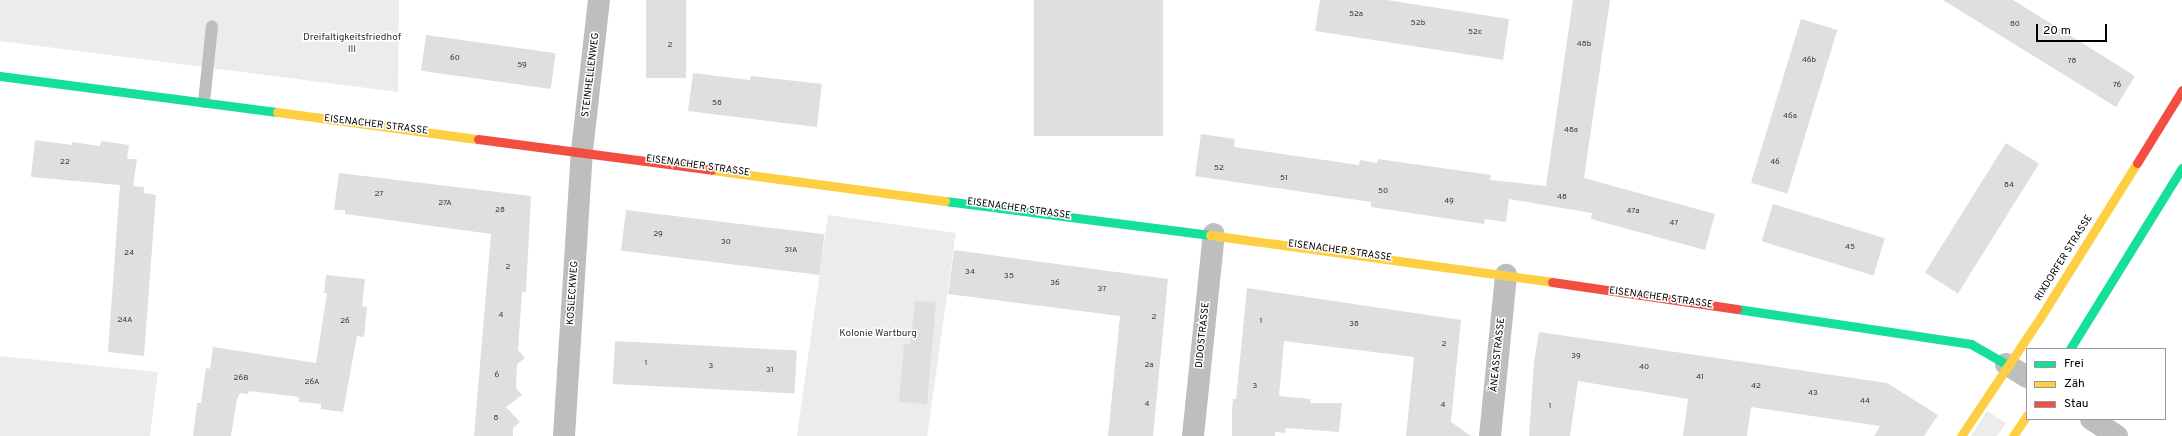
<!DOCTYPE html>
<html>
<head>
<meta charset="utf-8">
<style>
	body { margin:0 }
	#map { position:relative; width:2182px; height:436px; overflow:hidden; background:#fff; font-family:Overpass,sans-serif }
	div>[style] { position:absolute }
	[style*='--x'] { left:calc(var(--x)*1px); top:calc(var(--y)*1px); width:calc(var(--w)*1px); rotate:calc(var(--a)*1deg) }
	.green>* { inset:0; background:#ececec; transform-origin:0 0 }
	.building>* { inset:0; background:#dfdfdf; transform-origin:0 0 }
	.lane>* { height:12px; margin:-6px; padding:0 6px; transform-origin:6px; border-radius:6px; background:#bebebe }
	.street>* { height:22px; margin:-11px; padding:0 11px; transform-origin:11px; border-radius:11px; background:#bebebe }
	.fast>* { height:9px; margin:-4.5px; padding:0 4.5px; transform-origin:4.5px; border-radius:4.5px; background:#16e098 }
	.slow>* { height:9px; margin:-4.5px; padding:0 4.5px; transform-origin:4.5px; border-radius:4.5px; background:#ffcf43 }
	.jam>* { height:9px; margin:-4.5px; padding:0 4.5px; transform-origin:4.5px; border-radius:4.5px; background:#f24e42 }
	span { translate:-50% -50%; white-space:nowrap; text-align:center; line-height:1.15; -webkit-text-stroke:3px #fff; paint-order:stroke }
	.number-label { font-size:8px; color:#383838 }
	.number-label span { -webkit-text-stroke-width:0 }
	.park-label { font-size:10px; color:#333 }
	.street-label { font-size:10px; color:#000 }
	.legend { position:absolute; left:2026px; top:348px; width:140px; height:72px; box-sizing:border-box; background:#fff; border:1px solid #999; margin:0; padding:5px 7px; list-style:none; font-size:12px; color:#000 }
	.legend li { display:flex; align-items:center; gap:8px; height:20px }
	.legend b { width:20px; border:1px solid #999 }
	.scale { position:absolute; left:2036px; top:24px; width:71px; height:18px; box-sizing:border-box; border:2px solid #000; border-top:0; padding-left:5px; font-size:12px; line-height:14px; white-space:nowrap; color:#000; -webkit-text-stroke:3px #fff; paint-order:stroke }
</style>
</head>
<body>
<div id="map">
	<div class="green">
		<i style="clip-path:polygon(0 0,399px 0,398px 92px,0 41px)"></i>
		<i style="left:828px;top:215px;width:129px;height:223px;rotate:8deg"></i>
		<i style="clip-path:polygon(0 356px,158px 372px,150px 436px,0 436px)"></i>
		<i style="clip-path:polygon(1987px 411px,2006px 423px,1997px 436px,1971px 436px)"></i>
	</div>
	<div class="building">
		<i style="left:646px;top:0;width:40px;height:78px"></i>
		<i style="left:1034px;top:0;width:129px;height:136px"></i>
		<i style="clip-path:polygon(1320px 0,1387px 0,1509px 19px,1503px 60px,1315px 31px)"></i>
		<i style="clip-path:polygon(1573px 0,1610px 0,1584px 178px,1715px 214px,1705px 250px,1591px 219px,1592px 213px,1509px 199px,1506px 222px,1485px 219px,1484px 224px,1371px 207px,1371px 202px,1195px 176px,1201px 134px,1235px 139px,1234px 147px,1359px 165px,1360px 160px,1377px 163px,1378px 159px,1491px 175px,1490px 180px,1546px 186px)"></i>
		<i style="clip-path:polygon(1943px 0,2013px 0,2135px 76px,2116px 107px)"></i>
		<i style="left:1801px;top:19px;width:38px;height:171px;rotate:17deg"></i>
		<i style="left:426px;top:35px;width:131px;height:36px;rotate:8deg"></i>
		<i style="clip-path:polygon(693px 73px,750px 80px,751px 76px,822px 84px,817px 127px,688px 111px)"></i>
		<i style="clip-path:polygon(35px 140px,72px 145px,72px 142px,100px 146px,101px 141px,129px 145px,127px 159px,137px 159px,133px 186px,144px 187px,144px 193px,156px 195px,144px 356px,108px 352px,120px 185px,31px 177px)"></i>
		<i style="left:2006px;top:143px;width:39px;height:153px;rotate:32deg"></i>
		<i style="clip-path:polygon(339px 173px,531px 196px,526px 292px,522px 292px,518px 350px,525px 358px,517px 364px,516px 388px,522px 395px,506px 407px,520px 422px,513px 428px,513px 436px,474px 436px,491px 234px,345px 214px,345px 210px,334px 210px)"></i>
		<i style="left:1773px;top:204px;width:117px;height:39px;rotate:17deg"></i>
		<i style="left:626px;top:210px;width:200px;height:41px;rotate:7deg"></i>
		<i style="clip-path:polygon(954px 250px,1168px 279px,1153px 436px,1108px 436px,1120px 316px,948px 294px)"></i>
		<i style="clip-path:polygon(326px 275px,365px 279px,362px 306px,367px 307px,364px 337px,357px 336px,343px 412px,321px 409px,321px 404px,299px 402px,299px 397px,249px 391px,248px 394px,240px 393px,237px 399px,231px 436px,193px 436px,197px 403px,201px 403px,206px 368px,210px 369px,213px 347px,316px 363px,327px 293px,324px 293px)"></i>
		<i style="clip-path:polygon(1247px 288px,1461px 320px,1451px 422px,1471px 436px,1406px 436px,1414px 357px,1284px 341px,1279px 396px,1311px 399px,1310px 403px,1342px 403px,1339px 432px,1286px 428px,1285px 433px,1275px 432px,1275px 436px,1232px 436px,1232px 410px,1233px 399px,1236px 399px)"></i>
		<i style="clip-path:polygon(915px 301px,936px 302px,927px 404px,899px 402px,904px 344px,910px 345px)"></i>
		<i style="clip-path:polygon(1539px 332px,1887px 383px,1938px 415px,1924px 436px,1874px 436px,1880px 426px,1751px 407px,1747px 436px,1683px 436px,1688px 399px,1578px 381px,1570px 436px,1529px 436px,1534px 362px)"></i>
		<i style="left:615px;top:341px;width:182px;height:43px;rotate:3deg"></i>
	</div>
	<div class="lane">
		<i style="--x:204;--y:102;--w:76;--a:-84"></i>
	</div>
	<div class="street">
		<i style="--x:2006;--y:364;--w:25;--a:32"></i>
		<i style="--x:2091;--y:419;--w:31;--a:33"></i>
		<i style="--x:564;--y:436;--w:286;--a:-86.4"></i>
		<i style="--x:582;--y:151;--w:152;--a:-83.6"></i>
		<i style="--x:1193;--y:436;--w:203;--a:-84.1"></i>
		<i style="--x:1490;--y:436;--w:162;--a:-84.3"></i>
	</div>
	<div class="fast">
		<i style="--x:0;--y:76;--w:279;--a:7.4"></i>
		<i style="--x:945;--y:201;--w:267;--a:7.3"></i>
		<i style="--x:1737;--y:309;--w:237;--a:8.5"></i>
		<i style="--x:1971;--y:344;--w:40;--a:29.7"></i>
		<i style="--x:2070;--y:349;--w:213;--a:-58.3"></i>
	</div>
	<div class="slow">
		<i style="--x:277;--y:112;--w:203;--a:7.7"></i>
		<i style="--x:712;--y:170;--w:235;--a:7.6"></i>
		<i style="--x:1210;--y:235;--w:345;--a:7.8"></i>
		<i style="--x:1961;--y:436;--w:142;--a:-56.2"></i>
		<i style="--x:2040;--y:318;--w:183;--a:-58"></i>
		<i style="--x:2013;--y:436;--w:25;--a:-56"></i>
	</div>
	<div class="jam">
		<i style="--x:478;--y:139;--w:236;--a:7.5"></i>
		<i style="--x:2137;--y:163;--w:86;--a:-58.3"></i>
		<i style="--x:1552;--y:282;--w:187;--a:8.3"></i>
	</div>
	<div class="number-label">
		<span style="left:1356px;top:15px">52a</span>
		<span style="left:1418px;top:24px">52b</span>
		<span style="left:2015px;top:25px">80</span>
		<span style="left:1475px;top:33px">52c</span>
		<span style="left:1584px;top:45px">48b</span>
		<span style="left:670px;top:46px">2</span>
		<span style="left:455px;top:59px">60</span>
		<span style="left:1809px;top:61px">46b</span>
		<span style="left:2072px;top:62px">78</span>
		<span style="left:522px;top:66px">59</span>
		<span style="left:2117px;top:86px">76</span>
		<span style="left:717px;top:104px">58</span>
		<span style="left:1790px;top:117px">46a</span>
		<span style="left:1571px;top:131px">48a</span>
		<span style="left:65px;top:163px">22</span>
		<span style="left:1775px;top:163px">46</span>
		<span style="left:1219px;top:169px">52</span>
		<span style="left:1284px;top:179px">51</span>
		<span style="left:2009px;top:186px">84</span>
		<span style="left:1383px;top:192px">50</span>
		<span style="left:379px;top:195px">27</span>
		<span style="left:1562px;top:198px">48</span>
		<span style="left:1449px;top:202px">49</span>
		<span style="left:445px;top:204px">27A</span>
		<span style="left:500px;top:211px">28</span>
		<span style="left:1633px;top:212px">47a</span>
		<span style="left:1674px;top:224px">47</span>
		<span style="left:658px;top:235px">29</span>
		<span style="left:726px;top:243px">30</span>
		<span style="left:1850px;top:248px">45</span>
		<span style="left:791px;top:251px">31A</span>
		<span style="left:129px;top:254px">24</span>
		<span style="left:508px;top:268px">2</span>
		<span style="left:970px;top:273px">34</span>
		<span style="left:1009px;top:277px">35</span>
		<span style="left:1055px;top:284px">36</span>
		<span style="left:1102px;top:290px">37</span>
		<span style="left:501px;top:316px">4</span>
		<span style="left:1154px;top:318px">2</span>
		<span style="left:125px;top:321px">24A</span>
		<span style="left:345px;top:322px">26</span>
		<span style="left:1261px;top:322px">1</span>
		<span style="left:1354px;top:325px">38</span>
		<span style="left:1444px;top:345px">2</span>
		<span style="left:1576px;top:357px">39</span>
		<span style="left:646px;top:364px">1</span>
		<span style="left:1149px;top:366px">2a</span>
		<span style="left:711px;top:367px">3</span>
		<span style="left:1644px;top:368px">40</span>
		<span style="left:770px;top:371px">31</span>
		<span style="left:497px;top:376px">6</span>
		<span style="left:1700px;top:378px">41</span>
		<span style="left:241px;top:379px">26B</span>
		<span style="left:312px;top:383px">26A</span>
		<span style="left:1255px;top:387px">3</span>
		<span style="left:1756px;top:387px">42</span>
		<span style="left:1813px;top:394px">43</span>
		<span style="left:1865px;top:402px">44</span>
		<span style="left:1147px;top:405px">4</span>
		<span style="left:1443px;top:406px">4</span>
		<span style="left:1550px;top:407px">1</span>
		<span style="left:496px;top:419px">8</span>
	</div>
	<div class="park-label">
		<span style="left:352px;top:43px">Dreifaltigkeitsfriedhof<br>III</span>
		<span style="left:878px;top:334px">Kolonie Wartburg</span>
	</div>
	<div class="street-label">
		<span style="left:591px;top:75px;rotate:-83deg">STEINHELLENWEG</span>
		<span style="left:376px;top:125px;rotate:7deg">EISENACHER STRASSE</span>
		<span style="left:698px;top:166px;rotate:8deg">EISENACHER STRASSE</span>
		<span style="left:1019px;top:209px;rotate:8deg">EISENACHER STRASSE</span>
		<span style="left:1340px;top:251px;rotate:8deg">EISENACHER STRASSE</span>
		<span style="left:2064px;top:258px;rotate:-58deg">RIXDORFER STRASSE</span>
		<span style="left:573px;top:293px;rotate:-86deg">KOSLECKWEG</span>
		<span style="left:1661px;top:298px;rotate:8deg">EISENACHER STRASSE</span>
		<span style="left:1203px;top:335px;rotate:-84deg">DIDOSTRASSE</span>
		<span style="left:1498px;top:355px;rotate:-84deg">ÄNEASSTRASSE</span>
	</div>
	<ul class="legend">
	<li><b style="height:5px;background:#16e098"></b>Frei</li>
	<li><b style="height:5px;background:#ffcf43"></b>Zäh</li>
	<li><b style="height:5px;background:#f24e42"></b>Stau</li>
	</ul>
	<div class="scale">20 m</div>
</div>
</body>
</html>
